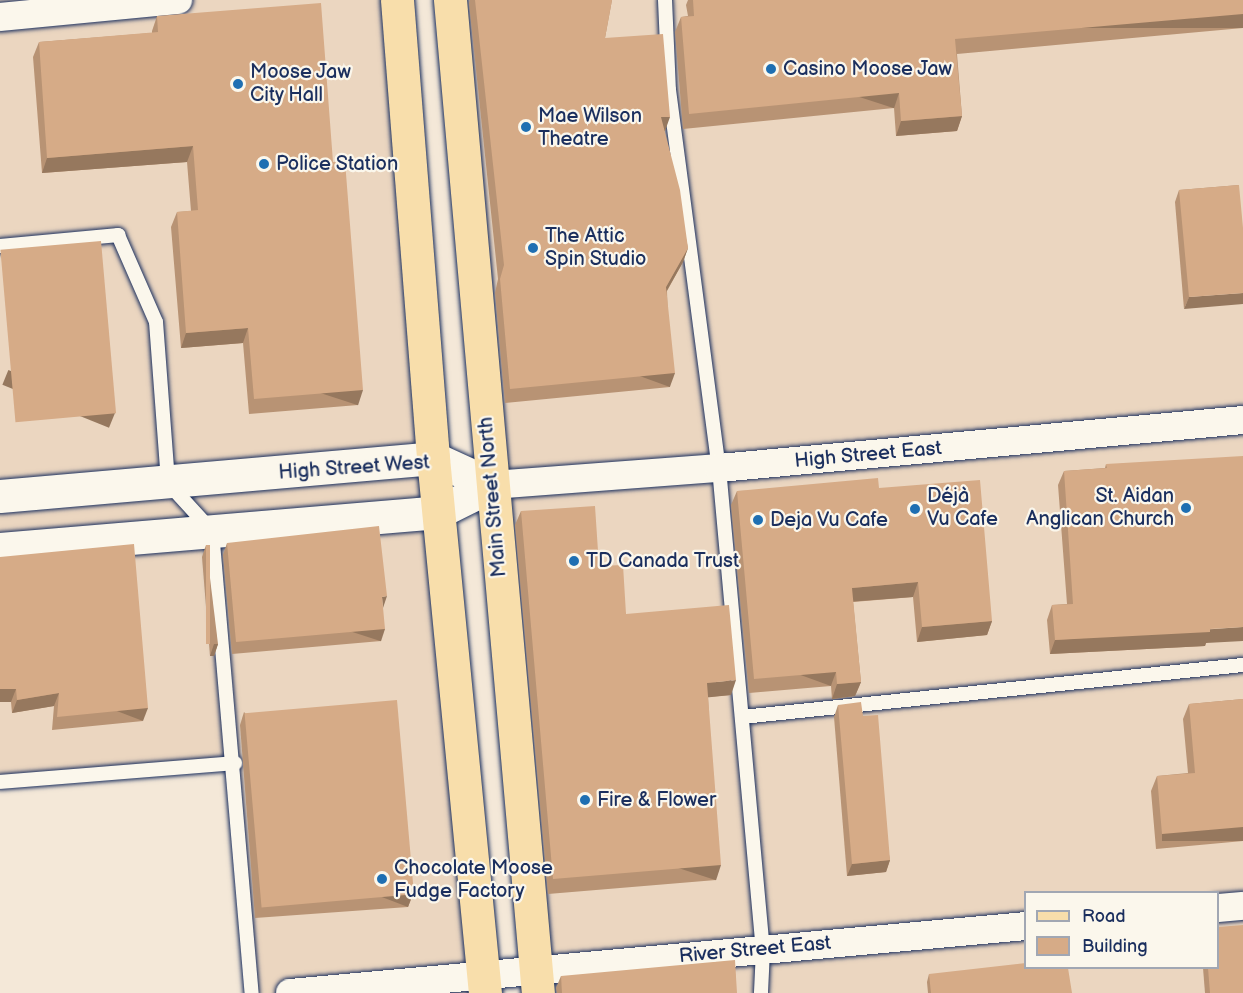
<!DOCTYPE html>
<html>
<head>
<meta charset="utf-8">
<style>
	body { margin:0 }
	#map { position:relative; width:1243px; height:993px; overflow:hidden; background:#f4e8d8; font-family:"Balsamiq Sans",sans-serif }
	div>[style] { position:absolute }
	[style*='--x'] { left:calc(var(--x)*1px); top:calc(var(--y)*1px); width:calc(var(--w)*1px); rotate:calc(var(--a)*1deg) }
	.built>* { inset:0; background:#ebd6c0 }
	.roads { filter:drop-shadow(0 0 2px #1b2f5e) drop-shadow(0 0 2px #1b2f5e) }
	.lane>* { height:14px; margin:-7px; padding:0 7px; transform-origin:7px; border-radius:7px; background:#fbf7ec }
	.street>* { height:28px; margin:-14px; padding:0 14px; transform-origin:14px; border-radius:14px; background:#fbf7ec }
	.secondary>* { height:33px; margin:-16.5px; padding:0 16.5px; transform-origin:16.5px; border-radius:16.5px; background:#fbf7ec }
	.primary>* { height:33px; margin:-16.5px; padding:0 16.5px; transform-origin:16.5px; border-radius:16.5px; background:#f8deab }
	.wall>* { inset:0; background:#b89374 }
	.shaded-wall>* { inset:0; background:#96785e; transform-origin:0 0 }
	.building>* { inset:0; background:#d6ab87; transform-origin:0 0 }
	.dots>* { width:16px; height:16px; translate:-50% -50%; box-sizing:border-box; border:3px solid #fbf7ec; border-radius:50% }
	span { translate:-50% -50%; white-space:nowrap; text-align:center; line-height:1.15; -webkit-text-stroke:4.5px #fbf7ec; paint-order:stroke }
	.poi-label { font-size:20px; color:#1b2f5e }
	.left { translate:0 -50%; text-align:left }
	.right { translate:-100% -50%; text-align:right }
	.street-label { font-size:20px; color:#1b2f5e }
	.legend { position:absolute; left:1024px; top:891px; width:195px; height:78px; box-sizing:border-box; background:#fbf7ec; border:2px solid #a1a7b3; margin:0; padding:8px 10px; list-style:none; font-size:18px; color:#1b2f5e }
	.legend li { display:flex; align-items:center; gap:12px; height:30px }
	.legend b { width:30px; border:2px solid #a1a7b3 }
</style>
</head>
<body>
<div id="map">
	<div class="built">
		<i style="clip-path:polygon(0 0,397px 0,485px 993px,252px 993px,235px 763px,0 782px)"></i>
		<i style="clip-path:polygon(evenodd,450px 0,1243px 0,1243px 993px,538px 993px,450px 0,1026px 892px,1218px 892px,1218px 968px,1026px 968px,1026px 892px)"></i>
	</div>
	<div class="roads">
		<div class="lane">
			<i style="--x:665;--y:0;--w:90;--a:87.5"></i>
			<i style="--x:669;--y:90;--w:381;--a:82.5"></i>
			<i style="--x:719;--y:468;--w:484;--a:84.8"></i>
			<i style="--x:763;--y:950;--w:43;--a:92.7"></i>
			<i style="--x:0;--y:246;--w:119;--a:-5.3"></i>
			<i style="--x:118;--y:235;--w:95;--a:66.4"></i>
			<i style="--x:156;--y:322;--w:161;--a:85.7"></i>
			<i style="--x:168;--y:483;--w:65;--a:47.5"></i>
			<i style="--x:212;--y:531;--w:464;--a:85.1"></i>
			<i style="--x:742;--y:717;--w:504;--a:-5.93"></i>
			<i style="--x:0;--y:782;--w:236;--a:-4.6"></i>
		</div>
		<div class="street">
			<i style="--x:0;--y:17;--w:179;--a:-5.5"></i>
			<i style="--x:492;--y:485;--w:228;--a:-4.3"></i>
			<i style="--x:719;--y:468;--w:526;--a:-5.23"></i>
			<i style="--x:1218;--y:908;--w:25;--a:-5"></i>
			<i style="--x:290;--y:993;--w:739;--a:-5.2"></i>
		</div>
		<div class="secondary">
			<i style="--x:0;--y:496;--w:435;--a:-5"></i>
			<i style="--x:433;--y:458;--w:65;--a:24.6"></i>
			<i style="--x:0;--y:549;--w:440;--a:-4.8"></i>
			<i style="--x:438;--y:512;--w:60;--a:-26.6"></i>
		</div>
		<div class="primary">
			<i style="--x:397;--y:0;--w:459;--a:85.5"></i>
			<i style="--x:433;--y:458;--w:538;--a:84.45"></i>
			<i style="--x:450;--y:0;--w:997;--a:84.94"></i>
		</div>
	</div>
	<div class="wall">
		<i style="clip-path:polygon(470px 0,612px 0,605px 38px,665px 131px,664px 131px,688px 248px,683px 262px,667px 291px,670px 387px,505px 403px,495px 293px,498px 279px,469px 3px)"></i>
		<i style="clip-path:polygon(688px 0,1243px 0,1243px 28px,957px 54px,962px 116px,957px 131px,896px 136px,894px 108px,683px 129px,675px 32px,681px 17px,688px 16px,686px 5px)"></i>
		<i style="clip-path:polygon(157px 16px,333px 162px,358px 405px,249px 414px,243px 343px,181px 348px,171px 227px,177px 212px,191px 211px,187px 162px,42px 173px,33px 57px,39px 42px,152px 33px,152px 31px)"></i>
		<i style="clip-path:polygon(1239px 185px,1184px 309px,1175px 202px,1179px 190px)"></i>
		<i style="clip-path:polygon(1106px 464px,1206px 643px,1205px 646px,1050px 654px,1047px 620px,1052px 605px,1067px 604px,1058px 485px,1064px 471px,1105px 468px)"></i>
		<i style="clip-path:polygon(879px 488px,992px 621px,987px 635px,917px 642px,913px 597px,853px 602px,861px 682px,855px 696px,832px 699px,831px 686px,749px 693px,731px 505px,737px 491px)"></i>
		<i style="clip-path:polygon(521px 511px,599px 566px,626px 614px,731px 695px,708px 697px,716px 880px,548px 894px,515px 525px)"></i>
		<i style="clip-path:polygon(227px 543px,383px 607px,381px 641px,232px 654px,223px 555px)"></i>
		<i style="clip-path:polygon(206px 545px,218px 644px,214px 656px,210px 656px,202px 557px)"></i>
		<i style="clip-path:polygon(0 557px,143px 721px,52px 730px,54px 706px,12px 713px,11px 702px,0 702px)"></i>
		<i style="clip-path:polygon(1243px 699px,1243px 841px,1156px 849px,1151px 791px,1157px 776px,1188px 773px,1183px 719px,1189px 704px)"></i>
		<i style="clip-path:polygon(838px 705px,863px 716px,890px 860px,886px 872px,847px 876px,834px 717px)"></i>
		<i style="clip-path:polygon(244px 712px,413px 894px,408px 907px,255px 918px,240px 725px)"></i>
		<i style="clip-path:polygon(1203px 968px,1218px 968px,1243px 993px,1205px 993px)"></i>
		<i style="clip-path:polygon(929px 974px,1072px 993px,928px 993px,927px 982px)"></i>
		<i style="clip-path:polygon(561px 976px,737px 993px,557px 993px,556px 988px)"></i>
	</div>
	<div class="shaded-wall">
		<i style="left:1243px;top:14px;width:14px;height:289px;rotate:90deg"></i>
		<i style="left:899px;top:93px;width:16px;height:211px;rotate:108deg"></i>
		<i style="clip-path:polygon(962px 116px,957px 131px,896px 136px,901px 121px)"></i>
		<i style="clip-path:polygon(661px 117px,670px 117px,665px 131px,656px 132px)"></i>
		<i style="clip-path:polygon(193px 146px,187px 162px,42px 173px,47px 158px)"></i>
		<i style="clip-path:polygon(688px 248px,683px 262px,661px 301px,666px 287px)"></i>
		<i style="clip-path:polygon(1243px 293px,1243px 304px,1184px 309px,1189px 297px)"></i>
		<i style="clip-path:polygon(248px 328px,243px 343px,181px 348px,186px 333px)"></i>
		<i style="left:675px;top:373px;width:15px;height:166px;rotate:110deg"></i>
		<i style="left:363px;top:390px;width:16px;height:109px;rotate:108deg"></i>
		<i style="left:115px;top:413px;width:16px;height:115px;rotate:112deg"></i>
		<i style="clip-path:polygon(918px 582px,913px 597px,847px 602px,852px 588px)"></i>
		<i style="clip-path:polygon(387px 596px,383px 608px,382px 597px)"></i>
		<i style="clip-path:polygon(992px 621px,987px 635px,917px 642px,922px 627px)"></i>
		<i style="clip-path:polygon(1243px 627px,1243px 641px,1206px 643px,1205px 646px,1050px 654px,1055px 640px)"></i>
		<i style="left:385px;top:629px;width:13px;height:150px;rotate:108deg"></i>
		<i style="clip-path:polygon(214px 644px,218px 644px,214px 656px,210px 656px)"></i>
		<i style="left:836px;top:672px;width:15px;height:82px;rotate:110deg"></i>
		<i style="clip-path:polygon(736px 680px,731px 695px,702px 698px,707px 683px)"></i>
		<i style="clip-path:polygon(861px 682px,855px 696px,832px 699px,837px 684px)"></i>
		<i style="clip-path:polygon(0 689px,16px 689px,11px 702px,0 702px)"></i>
		<i style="clip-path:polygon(59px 693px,54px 706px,12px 713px,17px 700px)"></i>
		<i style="left:148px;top:708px;width:14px;height:91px;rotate:111deg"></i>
		<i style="left:1243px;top:827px;width:14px;height:81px;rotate:90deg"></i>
		<i style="clip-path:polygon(890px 860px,886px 872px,847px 876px,852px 864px)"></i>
		<i style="left:721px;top:865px;width:16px;height:169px;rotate:108deg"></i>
		<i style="left:413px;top:894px;width:14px;height:154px;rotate:111deg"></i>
	</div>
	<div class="building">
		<i style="clip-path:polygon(475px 0,612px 0,605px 38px,663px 34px,670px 117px,661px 117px,680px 190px,688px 248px,666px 287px,675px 373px,510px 389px,500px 279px,504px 265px)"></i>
		<i style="clip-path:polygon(693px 0,1243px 0,1243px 14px,955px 39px,962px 116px,901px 121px,899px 93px,689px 114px,681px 17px,694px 16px)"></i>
		<i style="clip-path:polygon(321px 3px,333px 162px,345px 161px,363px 390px,254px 399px,248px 328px,186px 333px,177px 212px,198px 210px,193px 146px,47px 158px,39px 42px,158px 32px,157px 16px)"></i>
		<i style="clip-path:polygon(1239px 185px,1243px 228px,1243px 293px,1189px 297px,1179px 190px)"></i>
		<i style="left:101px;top:241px;width:173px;height:101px;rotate:85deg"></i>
		<i style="clip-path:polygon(1243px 456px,1243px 627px,1210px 629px,1210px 632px,1055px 640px,1052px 605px,1073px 604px,1064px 471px,1107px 468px,1106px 464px)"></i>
		<i style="clip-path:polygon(878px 478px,879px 488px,980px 480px,992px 621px,922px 627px,918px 582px,852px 588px,861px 682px,837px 684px,836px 672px,754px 679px,737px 491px)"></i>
		<i style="clip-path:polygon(595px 506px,599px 566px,623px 565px,626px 614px,729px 605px,736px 680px,707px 683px,721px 865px,553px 879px,521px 511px)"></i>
		<i style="clip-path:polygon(379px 526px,387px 596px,382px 597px,385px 629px,236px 642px,227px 543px)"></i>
		<i style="clip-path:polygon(134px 544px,148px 708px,57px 717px,59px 693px,17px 700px,16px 689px,0 689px,0 557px)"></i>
		<i style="left:206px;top:545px;width:4px;height:99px"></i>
		<i style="clip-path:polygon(1243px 699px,1243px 827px,1162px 834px,1157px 776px,1195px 773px,1189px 704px)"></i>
		<i style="left:397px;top:700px;width:195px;height:153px;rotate:85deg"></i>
		<i style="clip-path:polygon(861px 702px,863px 716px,878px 715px,890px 860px,852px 864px,838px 705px)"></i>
		<i style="clip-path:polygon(1243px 925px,1243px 993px,1210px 993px,1208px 968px,1218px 968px,1218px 927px)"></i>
		<i style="clip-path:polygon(735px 960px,737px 993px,562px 993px,561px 976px)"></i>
		<i style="clip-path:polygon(1026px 963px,1026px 968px,1068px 968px,1072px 993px,931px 993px,929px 974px)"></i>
	</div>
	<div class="dots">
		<i style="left:771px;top:69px;background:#1f6fb2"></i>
		<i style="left:238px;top:84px;background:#1f6fb2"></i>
		<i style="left:526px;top:127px;background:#1f6fb2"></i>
		<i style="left:264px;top:164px;background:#1f6fb2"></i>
		<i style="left:533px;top:248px;background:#1f6fb2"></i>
		<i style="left:1186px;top:508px;background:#1f6fb2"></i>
		<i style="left:915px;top:509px;background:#1f6fb2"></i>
		<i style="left:758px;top:520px;background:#1f6fb2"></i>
		<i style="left:574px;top:561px;background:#1f6fb2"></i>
		<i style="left:585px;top:800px;background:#1f6fb2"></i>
		<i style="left:382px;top:879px;background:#1f6fb2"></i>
	</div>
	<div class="poi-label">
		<span class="left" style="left:783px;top:69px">Casino Moose Jaw</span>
		<span class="left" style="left:250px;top:84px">Moose Jaw<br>City Hall</span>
		<span class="left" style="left:538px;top:128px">Mae Wilson<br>Theatre</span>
		<span class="left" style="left:276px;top:164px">Police Station</span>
		<span class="left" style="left:545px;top:248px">The Attic<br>Spin Studio</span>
		<span class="right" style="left:1174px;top:508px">St. Aidan<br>Anglican Church</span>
		<span class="left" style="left:927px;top:508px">Déjà<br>Vu Cafe</span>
		<span class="left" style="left:770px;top:520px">Deja Vu Cafe</span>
		<span class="left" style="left:586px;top:561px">TD Canada Trust</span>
		<span class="left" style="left:597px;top:800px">Fire &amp; Flower</span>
		<span class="left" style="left:394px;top:880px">Chocolate Moose<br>Fudge Factory</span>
	</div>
	<div class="street-label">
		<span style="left:868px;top:455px;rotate:-5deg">High Street East</span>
		<span style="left:354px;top:468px;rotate:-4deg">High Street West</span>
		<span style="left:493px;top:497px;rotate:-95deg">Main Street North</span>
		<span style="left:755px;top:950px;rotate:-5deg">River Street East</span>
	</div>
	<ul class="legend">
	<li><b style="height:8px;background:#f8deab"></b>Road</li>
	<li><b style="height:16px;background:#d6ab87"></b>Building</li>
	</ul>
</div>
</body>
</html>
